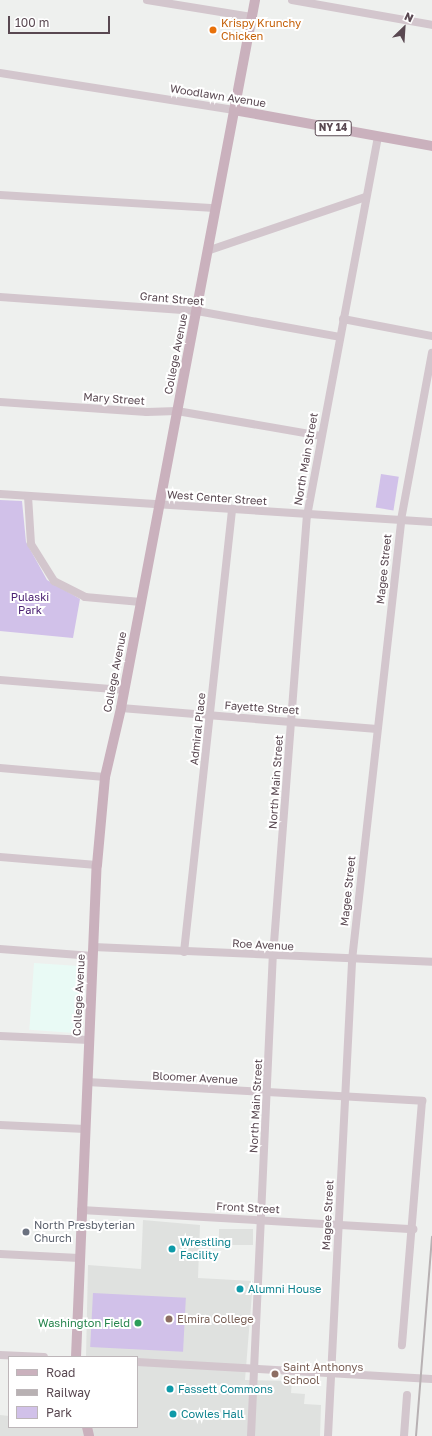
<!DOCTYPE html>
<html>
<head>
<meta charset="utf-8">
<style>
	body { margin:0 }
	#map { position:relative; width:432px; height:1436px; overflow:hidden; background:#eef0ee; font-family:"Golos Text",sans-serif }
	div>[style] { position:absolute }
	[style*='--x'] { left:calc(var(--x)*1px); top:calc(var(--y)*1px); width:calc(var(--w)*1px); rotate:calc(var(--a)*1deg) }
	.commercial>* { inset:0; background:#e9faf5; transform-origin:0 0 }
	.education>* { inset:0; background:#dfe1df; transform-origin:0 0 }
	.green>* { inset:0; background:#d1c1e9; transform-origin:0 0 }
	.minor>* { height:8px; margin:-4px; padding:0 4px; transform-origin:4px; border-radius:4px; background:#d3c6cd }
	.major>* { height:10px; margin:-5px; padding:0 5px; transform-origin:5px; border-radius:5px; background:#cab1bd }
	.rail>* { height:2px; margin:-1px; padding:0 1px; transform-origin:1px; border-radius:1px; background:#b8b1b3 }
	.dots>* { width:11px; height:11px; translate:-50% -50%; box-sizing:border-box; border:2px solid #fff; border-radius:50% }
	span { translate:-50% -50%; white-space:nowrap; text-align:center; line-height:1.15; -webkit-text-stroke:4px #fff; paint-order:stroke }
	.shield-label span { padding:1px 3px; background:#fff; border:1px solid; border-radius:3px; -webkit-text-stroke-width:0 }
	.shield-label { font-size:10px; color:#594851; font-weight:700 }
	.food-label { font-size:11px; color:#c56008 }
	.left { translate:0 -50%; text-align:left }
	.street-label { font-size:11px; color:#594851 }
	.park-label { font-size:11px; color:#4b2172 }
	.worship-label { font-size:11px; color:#5b616d }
	.culture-label { font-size:11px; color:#0d838f }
	.education-label { font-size:11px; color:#785e54 }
	.leisure-label { font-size:11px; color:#27864d }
	.right { translate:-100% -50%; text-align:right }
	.legend { position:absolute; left:8px; top:1356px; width:130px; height:72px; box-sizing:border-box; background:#fff; border:1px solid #bdb6b9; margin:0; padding:5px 7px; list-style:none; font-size:12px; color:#594851 }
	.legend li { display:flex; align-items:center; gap:8px; height:20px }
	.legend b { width:20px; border:1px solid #bdb6b9 }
	.north { position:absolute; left:384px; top:8px; width:40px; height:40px; -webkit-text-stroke:3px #fff; paint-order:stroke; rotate:25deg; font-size:11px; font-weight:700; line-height:16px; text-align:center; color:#594851 }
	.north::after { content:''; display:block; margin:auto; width:14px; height:18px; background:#594851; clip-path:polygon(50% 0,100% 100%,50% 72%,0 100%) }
	.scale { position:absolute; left:8px; top:16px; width:102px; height:18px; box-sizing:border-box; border:2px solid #594851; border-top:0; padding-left:5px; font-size:12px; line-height:14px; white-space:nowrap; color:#594851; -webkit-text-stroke:3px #fff; paint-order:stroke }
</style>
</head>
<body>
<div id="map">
	<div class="commercial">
		<i style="left:34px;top:963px;width:48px;height:67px;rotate:4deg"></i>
	</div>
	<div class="education">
		<i style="clip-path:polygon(143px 1220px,200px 1225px,198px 1278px,253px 1281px,245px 1380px,292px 1381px,291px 1393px,305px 1394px,304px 1404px,321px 1405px,320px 1436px,0 1436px,0 1415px,9px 1416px,9px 1427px,137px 1427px,137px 1357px,86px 1357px,88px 1265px,141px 1269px)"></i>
		<i style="left:219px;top:1229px;width:34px;height:16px"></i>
	</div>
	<div class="green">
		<i style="left:381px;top:474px;width:18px;height:34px;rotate:9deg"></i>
		<i style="clip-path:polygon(0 500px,22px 501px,26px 542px,47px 580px,80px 599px,73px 638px,0 631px)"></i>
		<i style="left:93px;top:1293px;width:93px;height:54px;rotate:3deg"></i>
	</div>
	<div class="minor">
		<i style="--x:147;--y:0;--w:106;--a:9.2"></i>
		<i style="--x:292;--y:0;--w:142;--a:10.1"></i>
		<i style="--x:0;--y:73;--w:237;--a:9"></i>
		<i style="--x:0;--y:195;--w:215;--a:3.5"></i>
		<i style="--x:207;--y:251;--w:168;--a:-18.8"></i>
		<i style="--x:0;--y:297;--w:197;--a:4.1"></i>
		<i style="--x:197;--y:311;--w:145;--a:10.3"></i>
		<i style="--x:343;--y:319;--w:91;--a:10.8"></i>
		<i style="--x:0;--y:402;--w:147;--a:3.9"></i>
		<i style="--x:147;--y:412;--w:30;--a:-2"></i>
		<i style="--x:177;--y:411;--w:146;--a:9.8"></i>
		<i style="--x:0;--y:494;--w:433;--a:3.7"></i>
		<i style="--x:28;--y:496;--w:48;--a:86.4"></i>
		<i style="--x:31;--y:544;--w:44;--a:58.1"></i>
		<i style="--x:54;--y:581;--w:35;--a:27"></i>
		<i style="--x:85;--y:597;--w:56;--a:5.1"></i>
		<i style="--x:0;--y:680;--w:123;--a:4.6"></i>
		<i style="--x:121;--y:708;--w:257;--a:4.7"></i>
		<i style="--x:0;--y:768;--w:105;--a:4.9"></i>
		<i style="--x:0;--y:857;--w:97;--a:4.7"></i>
		<i style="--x:93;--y:947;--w:339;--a:2.5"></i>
		<i style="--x:0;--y:949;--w:93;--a:4.3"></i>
		<i style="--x:184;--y:952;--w:446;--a:-83.8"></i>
		<i style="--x:0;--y:1036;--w:89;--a:2.6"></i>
		<i style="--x:87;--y:1082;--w:336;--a:3.2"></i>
		<i style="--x:422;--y:1101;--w:245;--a:94.7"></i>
		<i style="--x:0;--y:1125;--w:85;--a:2.7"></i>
		<i style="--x:81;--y:1210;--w:333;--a:3.3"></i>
		<i style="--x:0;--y:1254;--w:79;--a:2.9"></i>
		<i style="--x:0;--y:1355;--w:44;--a:2.6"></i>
		<i style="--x:137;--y:1362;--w:295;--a:3.3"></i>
		<i style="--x:251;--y:1436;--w:481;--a:-87.4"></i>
		<i style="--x:273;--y:956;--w:441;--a:-85.6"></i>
		<i style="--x:307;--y:516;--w:386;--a:-79.4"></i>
		<i style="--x:328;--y:1436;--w:477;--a:-87.1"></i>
		<i style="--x:352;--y:960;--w:443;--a:-83.6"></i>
		<i style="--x:401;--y:520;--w:170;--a:-79.5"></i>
		<i style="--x:404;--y:1436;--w:41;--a:-85.8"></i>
	</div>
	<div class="major">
		<i style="--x:234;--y:110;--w:201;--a:10.3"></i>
		<i style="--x:76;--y:1357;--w:492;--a:-87.6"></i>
		<i style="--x:97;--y:865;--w:88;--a:-84.8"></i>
		<i style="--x:105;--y:777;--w:71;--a:-76.9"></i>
		<i style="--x:121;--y:708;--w:721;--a:-79.28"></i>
		<i style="--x:87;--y:1427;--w:9;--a:77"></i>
	</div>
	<div class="rail">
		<i style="--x:416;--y:1436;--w:200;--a:-85.4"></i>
	</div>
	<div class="dots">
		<i style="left:213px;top:30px;background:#e8710a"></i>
		<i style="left:26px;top:1232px;background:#6b7280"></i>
		<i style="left:172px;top:1249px;background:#0f9aa8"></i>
		<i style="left:240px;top:1289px;background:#0f9aa8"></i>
		<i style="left:169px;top:1319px;background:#8d6e63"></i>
		<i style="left:138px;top:1323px;background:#2e9e5b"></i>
		<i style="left:275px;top:1374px;background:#8d6e63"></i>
		<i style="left:170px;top:1389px;background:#0f9aa8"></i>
		<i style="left:173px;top:1414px;background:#0f9aa8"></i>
	</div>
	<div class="shield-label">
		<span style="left:333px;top:128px">NY 14</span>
	</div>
	<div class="food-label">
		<span class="left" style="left:221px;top:30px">Krispy Krunchy<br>Chicken</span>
	</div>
	<div class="street-label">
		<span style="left:218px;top:96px;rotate:9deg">Woodlawn Avenue</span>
		<span style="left:172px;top:299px;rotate:5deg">Grant Street</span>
		<span style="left:176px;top:354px;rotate:-79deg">College Avenue</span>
		<span style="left:114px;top:399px;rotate:4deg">Mary Street</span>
		<span style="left:306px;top:459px;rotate:-80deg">North Main Street</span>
		<span style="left:217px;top:498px;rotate:4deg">West Center Street</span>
		<span style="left:384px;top:569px;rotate:-84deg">Magee Street</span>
		<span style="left:115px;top:672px;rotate:-79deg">College Avenue</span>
		<span style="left:262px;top:708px;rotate:4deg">Fayette Street</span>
		<span style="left:198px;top:729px;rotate:-84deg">Admiral Place</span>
		<span style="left:276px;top:782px;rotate:-86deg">North Main Street</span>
		<span style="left:348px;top:891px;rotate:-84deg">Magee Street</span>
		<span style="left:263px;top:945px;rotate:3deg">Roe Avenue</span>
		<span style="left:79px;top:995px;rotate:-87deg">College Avenue</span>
		<span style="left:195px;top:1078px;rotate:3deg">Bloomer Avenue</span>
		<span style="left:256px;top:1106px;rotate:-87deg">North Main Street</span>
		<span style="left:248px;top:1208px;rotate:3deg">Front Street</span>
		<span style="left:328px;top:1215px;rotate:-87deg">Magee Street</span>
	</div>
	<div class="park-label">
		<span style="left:30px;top:604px">Pulaski<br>Park</span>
	</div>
	<div class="worship-label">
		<span class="left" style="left:34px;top:1232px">North Presbyterian<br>Church</span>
	</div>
	<div class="culture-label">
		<span class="left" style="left:180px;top:1249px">Wrestling<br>Facility</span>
		<span class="left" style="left:248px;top:1289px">Alumni House</span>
		<span class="left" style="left:178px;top:1389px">Fassett Commons</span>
		<span class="left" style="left:181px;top:1414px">Cowles Hall</span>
	</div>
	<div class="education-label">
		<span class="left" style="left:177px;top:1319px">Elmira College</span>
		<span class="left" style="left:283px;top:1374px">Saint Anthonys<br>School</span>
	</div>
	<div class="leisure-label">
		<span class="right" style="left:130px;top:1323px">Washington Field</span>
	</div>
	<ul class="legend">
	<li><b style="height:5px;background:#cab1bd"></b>Road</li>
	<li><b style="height:5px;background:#b8b1b3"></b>Railway</li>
	<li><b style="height:11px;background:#d1c1e9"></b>Park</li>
	</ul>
	<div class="north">N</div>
	<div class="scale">100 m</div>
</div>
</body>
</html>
